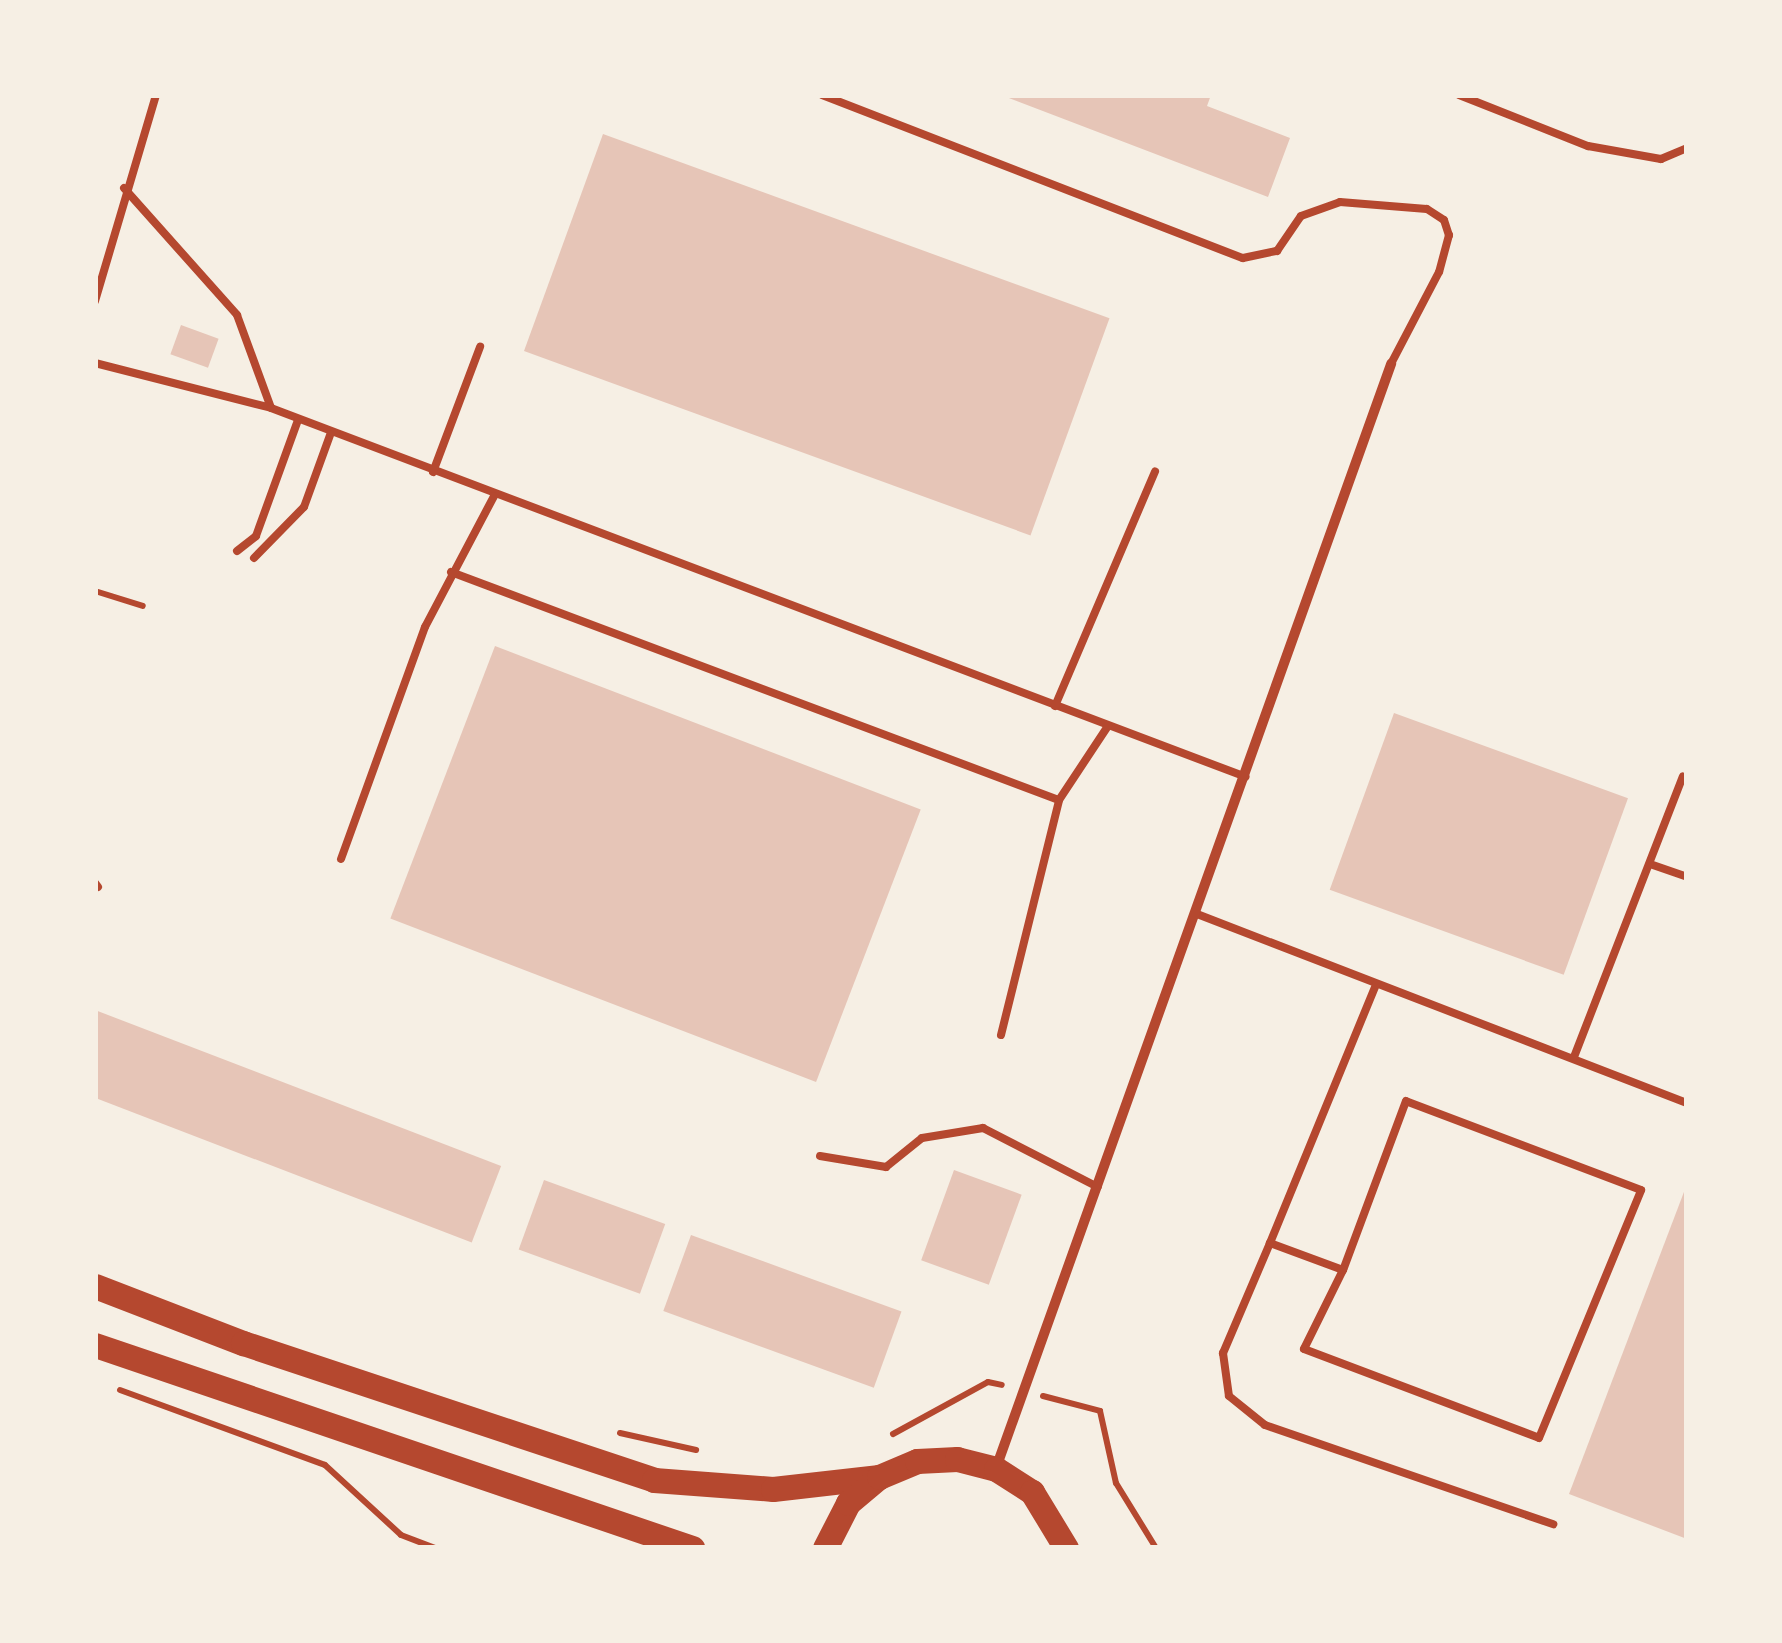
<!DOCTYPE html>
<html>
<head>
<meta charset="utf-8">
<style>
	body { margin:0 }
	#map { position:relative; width:1782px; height:1643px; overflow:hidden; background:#f6efe4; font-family:"Archivo Narrow",sans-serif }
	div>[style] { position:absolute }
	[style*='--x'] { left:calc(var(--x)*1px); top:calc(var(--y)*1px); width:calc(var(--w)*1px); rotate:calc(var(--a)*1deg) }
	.building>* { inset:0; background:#e6c5b7; transform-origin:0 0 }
	.path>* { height:6px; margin:-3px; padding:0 3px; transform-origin:3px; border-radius:3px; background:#b5482f }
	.service>* { height:8px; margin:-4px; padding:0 4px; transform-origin:4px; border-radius:4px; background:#b5482f }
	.minor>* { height:10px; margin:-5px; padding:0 5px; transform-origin:5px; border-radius:5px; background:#b5482f }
	.primary>* { height:25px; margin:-12.5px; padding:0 12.5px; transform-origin:12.5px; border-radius:12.5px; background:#b5482f }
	span { translate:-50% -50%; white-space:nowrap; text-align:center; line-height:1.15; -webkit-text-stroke:10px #f6efe4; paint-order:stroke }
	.frame { position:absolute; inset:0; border:98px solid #f6efe4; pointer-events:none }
</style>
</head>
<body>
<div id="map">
	<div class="building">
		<i style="clip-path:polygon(1001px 95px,1211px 95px,1207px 106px,1290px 138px,1268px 197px)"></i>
		<i style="left:603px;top:134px;width:539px;height:231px;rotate:20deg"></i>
		<i style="left:181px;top:325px;width:40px;height:31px;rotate:20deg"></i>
		<i style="left:495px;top:646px;width:456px;height:292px;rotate:21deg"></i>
		<i style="left:1394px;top:713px;width:249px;height:188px;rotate:20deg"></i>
		<i style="left:95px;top:1010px;width:435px;height:82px;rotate:21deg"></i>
		<i style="left:954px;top:1170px;width:72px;height:96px;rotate:20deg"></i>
		<i style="left:544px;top:1180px;width:129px;height:74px;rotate:20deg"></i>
		<i style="clip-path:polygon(1687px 1184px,1687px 1539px,1569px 1494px)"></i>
		<i style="left:691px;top:1235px;width:224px;height:81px;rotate:20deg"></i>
	</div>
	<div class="path">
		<i style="--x:95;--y:591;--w:50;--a:17.4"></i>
		<i style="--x:120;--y:1390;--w:218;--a:20.1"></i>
		<i style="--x:325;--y:1465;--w:103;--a:42.6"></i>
		<i style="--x:401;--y:1535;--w:36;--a:21"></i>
		<i style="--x:1043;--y:1396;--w:59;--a:14.7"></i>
		<i style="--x:1100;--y:1411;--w:74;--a:77.5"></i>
		<i style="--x:1116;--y:1483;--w:76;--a:58.4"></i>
		<i style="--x:620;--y:1433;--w:78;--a:12.6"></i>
		<i style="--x:893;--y:1434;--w:108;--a:-28.7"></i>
		<i style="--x:988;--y:1382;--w:14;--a:12"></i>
	</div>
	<div class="service">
		<i style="--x:822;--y:95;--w:451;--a:21.2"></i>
		<i style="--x:1243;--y:258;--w:35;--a:-12"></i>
		<i style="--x:1277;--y:251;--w:42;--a:-55.6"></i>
		<i style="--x:1301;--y:216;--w:41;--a:-19.7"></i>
		<i style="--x:1340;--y:202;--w:87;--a:4.6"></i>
		<i style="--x:1427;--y:209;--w:20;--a:33"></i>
		<i style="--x:1444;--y:220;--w:16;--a:72"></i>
		<i style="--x:1449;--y:235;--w:38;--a:105"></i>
		<i style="--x:1439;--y:272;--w:104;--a:117.6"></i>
		<i style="--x:1459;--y:95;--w:139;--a:21.6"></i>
		<i style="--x:1588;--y:146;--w:74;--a:10.1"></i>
		<i style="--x:1661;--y:159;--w:28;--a:-23"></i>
		<i style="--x:124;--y:188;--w:170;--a:48.3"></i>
		<i style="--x:237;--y:315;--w:99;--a:69.9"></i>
		<i style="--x:95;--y:301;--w:215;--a:-73.5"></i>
		<i style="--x:95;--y:363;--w:182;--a:14.3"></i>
		<i style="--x:271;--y:408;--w:1042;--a:20.73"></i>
		<i style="--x:433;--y:472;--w:134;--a:-69.4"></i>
		<i style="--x:237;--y:551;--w:24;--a:-38"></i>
		<i style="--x:256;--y:536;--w:123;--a:-70.1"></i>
		<i style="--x:254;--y:558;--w:71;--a:-45.6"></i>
		<i style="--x:304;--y:507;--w:77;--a:-70.1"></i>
		<i style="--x:451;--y:572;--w:649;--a:20.56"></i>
		<i style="--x:1055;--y:706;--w:255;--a:-66.9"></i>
		<i style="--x:341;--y:859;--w:247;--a:-70.1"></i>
		<i style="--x:425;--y:627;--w:148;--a:-62.2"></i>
		<i style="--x:1650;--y:864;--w:39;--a:19"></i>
		<i style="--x:95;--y:883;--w:5;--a:53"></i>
		<i style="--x:1197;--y:914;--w:525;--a:21.09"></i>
		<i style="--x:1001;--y:1035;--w:242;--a:-76.1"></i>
		<i style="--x:1059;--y:800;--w:89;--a:-56.5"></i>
		<i style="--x:1574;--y:1057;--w:301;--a:-68.8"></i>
		<i style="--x:820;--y:1156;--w:67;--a:9.5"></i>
		<i style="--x:886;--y:1167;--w:46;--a:-38.9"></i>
		<i style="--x:922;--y:1138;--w:62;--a:-9.3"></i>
		<i style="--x:983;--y:1128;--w:129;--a:27.2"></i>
		<i style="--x:1270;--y:1243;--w:120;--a:113.1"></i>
		<i style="--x:1223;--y:1353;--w:43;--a:82.1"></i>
		<i style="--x:1229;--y:1396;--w:46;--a:38.9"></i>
		<i style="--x:1265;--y:1425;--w:305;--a:19"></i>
		<i style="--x:1343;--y:1270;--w:88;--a:116.3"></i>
		<i style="--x:1304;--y:1349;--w:251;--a:20.7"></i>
		<i style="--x:1539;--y:1438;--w:268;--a:-67.6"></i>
		<i style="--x:1641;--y:1190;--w:251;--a:-159.3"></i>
		<i style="--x:1406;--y:1101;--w:180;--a:110.4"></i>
		<i style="--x:1343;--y:1270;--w:78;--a:-159.7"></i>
		<i style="--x:1270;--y:1243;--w:280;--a:-67.7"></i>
	</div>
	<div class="minor">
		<i style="--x:996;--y:1468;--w:1173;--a:-70.31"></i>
	</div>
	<div class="primary">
		<i style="--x:95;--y:1286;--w:159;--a:21.1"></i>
		<i style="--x:243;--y:1343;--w:433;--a:18.4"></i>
		<i style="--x:654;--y:1480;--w:119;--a:4.3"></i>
		<i style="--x:773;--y:1489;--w:107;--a:-6.5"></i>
		<i style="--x:95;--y:1345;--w:631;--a:18.78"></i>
		<i style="--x:825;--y:1548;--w:51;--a:-62.9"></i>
		<i style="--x:848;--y:1503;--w:40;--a:-40"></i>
		<i style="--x:879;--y:1477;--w:41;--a:-22.8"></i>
		<i style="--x:917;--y:1461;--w:40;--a:-2.9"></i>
		<i style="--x:957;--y:1459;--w:40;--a:14.4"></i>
		<i style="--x:996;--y:1469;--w:43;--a:32.6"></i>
		<i style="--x:1032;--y:1492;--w:66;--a:58.7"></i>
	</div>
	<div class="frame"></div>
</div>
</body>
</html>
